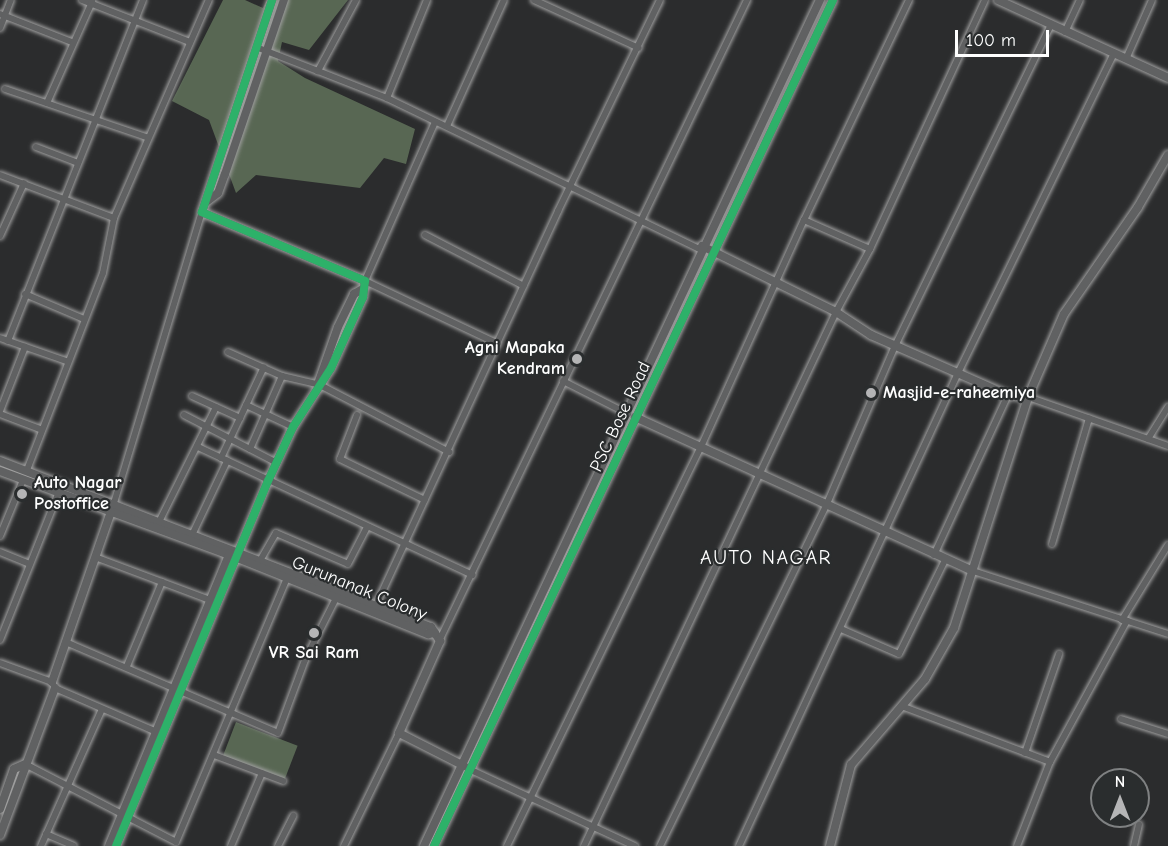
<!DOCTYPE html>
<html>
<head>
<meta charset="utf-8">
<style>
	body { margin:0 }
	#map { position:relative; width:1168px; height:846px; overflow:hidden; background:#2b2c2d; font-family:"Comic Neue",sans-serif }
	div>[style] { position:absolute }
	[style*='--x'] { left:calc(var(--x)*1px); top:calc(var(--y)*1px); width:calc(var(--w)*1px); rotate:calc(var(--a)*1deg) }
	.green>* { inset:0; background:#586753; transform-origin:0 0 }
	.roads { filter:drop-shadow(0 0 2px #a0a0a0) drop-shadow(0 0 2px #a0a0a0) }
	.street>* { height:6px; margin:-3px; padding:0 3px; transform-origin:3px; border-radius:3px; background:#606162 }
	.secondary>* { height:8px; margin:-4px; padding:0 4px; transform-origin:4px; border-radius:4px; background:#606162 }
	.cycleway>* { height:8px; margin:-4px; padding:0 4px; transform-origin:4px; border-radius:4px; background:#2db169 }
	.dots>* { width:16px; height:16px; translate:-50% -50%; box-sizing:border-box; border:3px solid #2a2d2e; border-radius:50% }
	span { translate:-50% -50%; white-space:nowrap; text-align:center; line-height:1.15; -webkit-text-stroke:4.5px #2a2d2e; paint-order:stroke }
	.poi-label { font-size:18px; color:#fff; font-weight:700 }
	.right { translate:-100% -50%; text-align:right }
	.left { translate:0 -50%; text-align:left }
	.street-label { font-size:18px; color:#fff }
	.neighbourhood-label { font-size:20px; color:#fff; letter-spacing:1.5px }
	.north { position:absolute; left:1090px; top:768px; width:60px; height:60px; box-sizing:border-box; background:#2a2d2e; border:2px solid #7f8182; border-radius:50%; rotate:0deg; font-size:16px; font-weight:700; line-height:24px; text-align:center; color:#fff }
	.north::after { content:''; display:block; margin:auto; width:21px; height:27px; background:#b5b5b6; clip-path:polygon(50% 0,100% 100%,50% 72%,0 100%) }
	.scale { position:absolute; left:955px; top:30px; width:94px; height:27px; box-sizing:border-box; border:3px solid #fff; border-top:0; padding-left:8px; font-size:18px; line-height:21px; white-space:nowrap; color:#fff; -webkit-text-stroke:4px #2a2d2e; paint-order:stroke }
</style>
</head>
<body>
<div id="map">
	<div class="green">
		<i style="clip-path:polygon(223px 0,245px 0,263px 8px,267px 0,348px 0,309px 50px,282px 42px,278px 61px,305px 78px,415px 129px,406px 164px,384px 158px,360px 188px,256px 175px,236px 193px,209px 120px,172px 101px)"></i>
		<i style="left:236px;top:722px;width:66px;height:36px;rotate:21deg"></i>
	</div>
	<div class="roads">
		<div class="street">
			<i style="--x:82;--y:0;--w:116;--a:21.3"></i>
			<i style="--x:356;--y:0;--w:81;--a:118.2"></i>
			<i style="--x:318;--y:71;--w:74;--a:21.4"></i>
			<i style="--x:427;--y:0;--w:106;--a:112.2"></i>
			<i style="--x:387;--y:98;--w:349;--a:25.8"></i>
			<i style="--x:534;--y:0;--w:115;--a:24.6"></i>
			<i style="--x:909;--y:0;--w:244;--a:115.5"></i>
			<i style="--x:804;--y:220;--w:72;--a:23.7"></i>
			<i style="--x:870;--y:249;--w:274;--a:-65.2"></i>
			<i style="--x:0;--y:14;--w:77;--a:21.3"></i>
			<i style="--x:0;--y:28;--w:30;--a:-69"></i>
			<i style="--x:1065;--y:32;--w:35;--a:-65"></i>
			<i style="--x:256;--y:47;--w:66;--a:21.2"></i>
			<i style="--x:1126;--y:59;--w:64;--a:-66.2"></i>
			<i style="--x:5;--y:89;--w:149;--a:18.8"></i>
			<i style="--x:47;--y:103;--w:111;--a:-66"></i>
			<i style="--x:435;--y:122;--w:174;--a:113.8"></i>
			<i style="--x:365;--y:281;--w:147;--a:25.3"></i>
			<i style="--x:447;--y:126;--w:138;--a:-65.7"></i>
			<i style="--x:36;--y:147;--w:45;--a:20.9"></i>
			<i style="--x:0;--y:175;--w:122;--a:20.7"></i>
			<i style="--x:425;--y:235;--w:111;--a:27.3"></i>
			<i style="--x:0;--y:236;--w:58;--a:-65.6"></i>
			<i style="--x:25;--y:294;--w:64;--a:23"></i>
			<i style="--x:0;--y:338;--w:70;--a:19.2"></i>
			<i style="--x:8;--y:341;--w:367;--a:-68.4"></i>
			<i style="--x:228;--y:352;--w:59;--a:24"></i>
			<i style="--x:282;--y:376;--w:37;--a:13"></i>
			<i style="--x:318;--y:384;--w:148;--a:27.4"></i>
			<i style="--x:563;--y:381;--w:73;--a:26.9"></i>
			<i style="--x:192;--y:396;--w:53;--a:24.6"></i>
			<i style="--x:240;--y:418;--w:56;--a:-64.8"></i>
			<i style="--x:1028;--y:397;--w:148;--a:19.3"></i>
			<i style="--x:246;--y:405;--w:52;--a:25.1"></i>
			<i style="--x:0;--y:411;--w:69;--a:-68.7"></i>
			<i style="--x:0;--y:414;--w:43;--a:20.6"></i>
			<i style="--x:184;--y:415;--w:105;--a:27.3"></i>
			<i style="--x:357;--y:415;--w:47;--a:111.1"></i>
			<i style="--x:340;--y:459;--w:94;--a:25.8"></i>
			<i style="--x:1148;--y:439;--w:38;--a:-58"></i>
			<i style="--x:198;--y:447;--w:303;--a:25"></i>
			<i style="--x:250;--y:449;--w:80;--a:-66.3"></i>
			<i style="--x:221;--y:458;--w:44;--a:-64.6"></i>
			<i style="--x:27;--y:470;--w:211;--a:-68.9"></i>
			<i style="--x:103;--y:273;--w:56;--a:-78.7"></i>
			<i style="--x:114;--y:218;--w:238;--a:-66.5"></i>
			<i style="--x:114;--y:503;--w:304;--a:-73.2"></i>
			<i style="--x:160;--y:520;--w:126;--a:-63.6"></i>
			<i style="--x:193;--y:533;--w:80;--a:-64.7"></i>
			<i style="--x:0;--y:536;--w:61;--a:-67.7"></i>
			<i style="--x:1052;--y:544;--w:131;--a:-73.6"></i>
			<i style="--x:0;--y:552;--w:32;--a:22"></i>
			<i style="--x:934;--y:555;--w:176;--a:-65.2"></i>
			<i style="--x:95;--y:557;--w:123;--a:20.5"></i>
			<i style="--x:261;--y:559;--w:30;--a:-60"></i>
			<i style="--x:276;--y:533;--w:78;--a:23.3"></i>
			<i style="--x:348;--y:564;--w:42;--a:-62.8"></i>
			<i style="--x:973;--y:571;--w:205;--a:17.9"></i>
			<i style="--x:377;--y:603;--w:432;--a:-65.2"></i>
			<i style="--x:558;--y:211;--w:234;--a:-64.2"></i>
			<i style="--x:1122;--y:620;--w:88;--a:-58.5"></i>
			<i style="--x:841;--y:629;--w:63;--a:23.3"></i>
			<i style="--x:899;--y:654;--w:105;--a:-63.9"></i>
			<i style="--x:441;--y:637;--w:707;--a:-64.34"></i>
			<i style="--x:0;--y:640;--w:157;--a:-68.3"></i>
			<i style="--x:68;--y:643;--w:228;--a:23.2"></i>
			<i style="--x:278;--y:733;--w:78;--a:-69.7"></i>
			<i style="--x:305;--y:660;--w:69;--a:-63.4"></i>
			<i style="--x:0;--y:663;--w:55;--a:20.1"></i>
			<i style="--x:52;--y:682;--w:7;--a:63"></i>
			<i style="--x:55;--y:688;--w:113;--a:23.4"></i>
			<i style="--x:127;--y:666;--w:91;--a:-67.4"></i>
			<i style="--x:904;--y:707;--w:156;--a:20.6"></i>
			<i style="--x:1121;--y:719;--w:49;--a:17.7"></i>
			<i style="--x:1025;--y:753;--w:105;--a:-71"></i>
			<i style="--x:214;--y:755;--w:74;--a:20.6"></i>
			<i style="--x:25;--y:764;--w:170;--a:27.3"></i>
			<i style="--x:176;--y:842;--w:286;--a:-67.2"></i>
			<i style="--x:471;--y:770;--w:181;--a:24.9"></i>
			<i style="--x:46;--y:834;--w:30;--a:23"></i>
			<i style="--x:41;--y:846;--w:150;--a:-66"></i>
			<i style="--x:231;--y:846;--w:79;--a:-67"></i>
			<i style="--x:278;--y:846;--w:34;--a:-63"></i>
			<i style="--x:344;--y:846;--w:126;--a:-64"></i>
			<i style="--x:507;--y:846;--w:441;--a:-64.1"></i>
			<i style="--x:700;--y:449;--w:252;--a:-65.6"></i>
			<i style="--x:584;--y:846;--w:590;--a:-64.74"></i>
			<i style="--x:836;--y:312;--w:72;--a:-61.6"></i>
			<i style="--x:660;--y:846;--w:378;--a:-64"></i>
			<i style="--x:826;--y:506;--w:174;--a:-66.7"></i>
			<i style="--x:895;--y:346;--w:355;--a:-64.1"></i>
			<i style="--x:739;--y:846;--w:521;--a:-65.16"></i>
			<i style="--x:958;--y:373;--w:354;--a:-64"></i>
			<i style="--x:1017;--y:846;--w:90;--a:-68.6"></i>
			<i style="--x:1050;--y:762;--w:161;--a:-61.4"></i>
			<i style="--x:1134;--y:846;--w:22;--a:-77"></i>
		</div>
		<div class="secondary">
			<i style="--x:998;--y:0;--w:187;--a:24.6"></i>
			<i style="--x:206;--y:202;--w:15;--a:-37"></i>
			<i style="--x:218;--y:193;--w:20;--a:-70"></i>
			<i style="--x:225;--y:174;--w:184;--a:-71.3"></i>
			<i style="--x:702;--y:246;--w:149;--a:26.2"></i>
			<i style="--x:836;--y:312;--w:42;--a:33.3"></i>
			<i style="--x:871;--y:335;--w:150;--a:23.7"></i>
			<i style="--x:1008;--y:395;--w:20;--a:6"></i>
			<i style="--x:318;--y:384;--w:60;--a:-70.7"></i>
			<i style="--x:338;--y:327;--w:37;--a:-64"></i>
			<i style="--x:354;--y:294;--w:8;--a:-30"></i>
			<i style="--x:635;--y:417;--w:371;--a:24.5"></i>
			<i style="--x:0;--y:461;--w:462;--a:21.1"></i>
			<i style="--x:431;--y:627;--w:17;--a:57"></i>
			<i style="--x:440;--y:641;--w:101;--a:114"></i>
			<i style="--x:399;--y:733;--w:73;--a:26.9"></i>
			<i style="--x:0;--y:471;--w:250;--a:20.1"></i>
			<i style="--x:235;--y:557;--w:208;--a:21.8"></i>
			<i style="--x:428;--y:634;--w:7;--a:-8"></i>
			<i style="--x:52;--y:682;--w:180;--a:-70.9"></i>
			<i style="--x:0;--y:809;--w:42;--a:-70.7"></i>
			<i style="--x:14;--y:769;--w:12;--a:-24"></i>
			<i style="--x:0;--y:835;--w:157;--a:-69.5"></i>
			<i style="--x:109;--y:846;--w:317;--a:-67.6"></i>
			<i style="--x:116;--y:846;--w:395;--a:-67.4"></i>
			<i style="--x:268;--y:481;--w:60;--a:-65.2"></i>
			<i style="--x:293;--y:427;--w:70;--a:-57.2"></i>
			<i style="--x:331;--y:368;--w:78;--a:-65.7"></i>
			<i style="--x:363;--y:297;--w:16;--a:-83"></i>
			<i style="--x:365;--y:281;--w:177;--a:-157.1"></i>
			<i style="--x:202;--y:212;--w:223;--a:-71.7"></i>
			<i style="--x:424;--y:846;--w:934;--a:-64.92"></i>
			<i style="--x:434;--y:846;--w:935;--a:-64.75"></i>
			<i style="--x:830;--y:846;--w:84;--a:-75.5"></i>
			<i style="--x:851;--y:765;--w:113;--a:-49.3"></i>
			<i style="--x:925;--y:679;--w:59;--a:-60.4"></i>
			<i style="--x:954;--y:628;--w:243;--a:-72.2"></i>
			<i style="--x:1028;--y:397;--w:90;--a:-66.6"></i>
			<i style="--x:1064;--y:314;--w:130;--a:-55.3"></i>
			<i style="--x:1138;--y:207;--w:60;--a:-60"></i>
		</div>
	</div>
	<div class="cycleway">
		<i style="--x:116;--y:846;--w:395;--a:-67.4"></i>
		<i style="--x:268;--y:481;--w:60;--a:-65.2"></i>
		<i style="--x:293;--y:427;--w:70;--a:-57.2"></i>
		<i style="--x:331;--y:368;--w:78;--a:-65.7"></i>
		<i style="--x:363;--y:297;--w:16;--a:-83"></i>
		<i style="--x:365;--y:281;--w:177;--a:-157.1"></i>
		<i style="--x:202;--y:212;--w:223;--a:-71.7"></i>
		<i style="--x:434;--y:846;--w:935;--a:-64.75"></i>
	</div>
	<div class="dots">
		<i style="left:577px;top:359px;background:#b5b5b6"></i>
		<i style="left:871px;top:393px;background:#b5b5b6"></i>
		<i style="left:22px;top:494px;background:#b5b5b6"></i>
		<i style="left:314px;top:633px;background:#b5b5b6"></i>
	</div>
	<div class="poi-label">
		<span class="right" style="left:565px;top:359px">Agni Mapaka<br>Kendram</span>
		<span class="left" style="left:883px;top:393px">Masjid-e-raheemiya</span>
		<span class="left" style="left:34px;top:494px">Auto Nagar<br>Postoffice</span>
		<span style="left:314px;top:653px">VR Sai Ram</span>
	</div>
	<div class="street-label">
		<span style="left:621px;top:417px;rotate:-65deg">PSC Bose Road</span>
		<span style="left:359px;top:589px;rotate:22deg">Gurunanak Colony</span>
	</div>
	<div class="neighbourhood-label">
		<span style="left:766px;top:557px">AUTO NAGAR</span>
	</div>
	<div class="north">N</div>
	<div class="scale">100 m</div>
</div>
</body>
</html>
